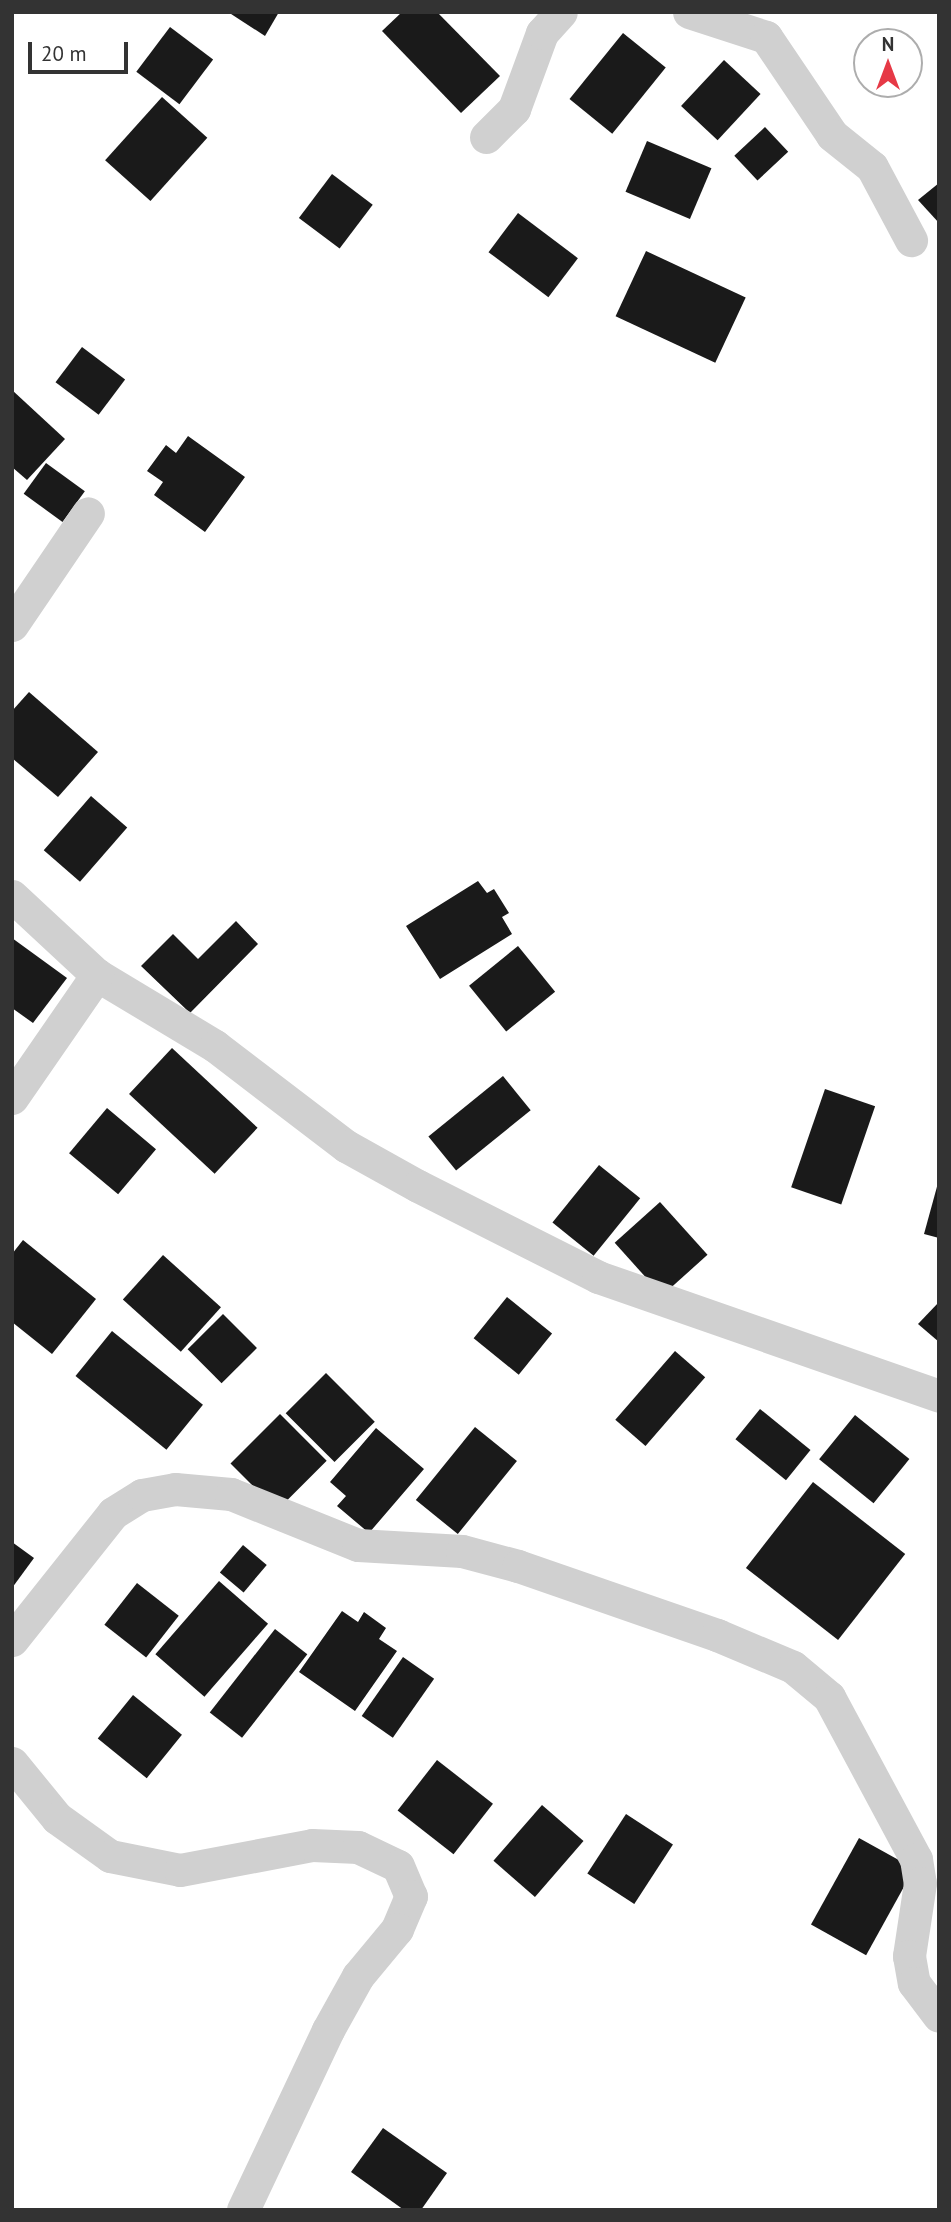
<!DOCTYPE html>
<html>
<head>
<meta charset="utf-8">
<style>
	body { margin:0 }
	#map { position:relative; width:951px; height:2222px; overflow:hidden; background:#fff; font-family:"PT Sans",sans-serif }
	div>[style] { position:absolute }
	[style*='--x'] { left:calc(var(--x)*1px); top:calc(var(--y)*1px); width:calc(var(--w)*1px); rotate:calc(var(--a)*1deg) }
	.building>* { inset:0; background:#1a1a1a; transform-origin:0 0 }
	.minor>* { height:33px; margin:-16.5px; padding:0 16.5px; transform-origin:16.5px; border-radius:16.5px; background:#d0d0d0 }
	span { translate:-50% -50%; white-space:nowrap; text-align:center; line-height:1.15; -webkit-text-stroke:7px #fff; paint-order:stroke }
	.frame { position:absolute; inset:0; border:14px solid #333; pointer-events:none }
	.north { position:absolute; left:853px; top:28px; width:70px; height:70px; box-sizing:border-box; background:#fff; border:2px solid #adadad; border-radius:50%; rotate:0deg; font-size:19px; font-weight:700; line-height:28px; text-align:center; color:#333 }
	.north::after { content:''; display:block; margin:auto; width:24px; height:32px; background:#e63946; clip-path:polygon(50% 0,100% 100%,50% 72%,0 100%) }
	.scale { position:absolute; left:28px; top:42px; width:100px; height:32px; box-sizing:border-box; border:4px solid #333; border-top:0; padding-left:9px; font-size:21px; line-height:24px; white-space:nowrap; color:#333; -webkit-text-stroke:5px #fff; paint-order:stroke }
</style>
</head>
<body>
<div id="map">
	<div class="building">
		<i style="clip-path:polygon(228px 12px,279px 12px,265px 36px)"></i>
		<i style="clip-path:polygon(402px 12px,437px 12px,500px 76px,461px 113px,382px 31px)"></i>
		<i style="left:170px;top:27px;width:54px;height:56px;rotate:37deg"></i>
		<i style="left:623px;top:33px;width:55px;height:85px;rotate:39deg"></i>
		<i style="left:724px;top:60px;width:50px;height:63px;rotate:43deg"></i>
		<i style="left:162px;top:97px;width:61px;height:85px;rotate:42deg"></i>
		<i style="left:765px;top:127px;width:34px;height:42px;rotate:47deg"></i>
		<i style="left:647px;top:141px;width:70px;height:55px;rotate:23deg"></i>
		<i style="left:332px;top:174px;width:51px;height:55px;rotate:37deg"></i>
		<i style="clip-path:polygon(939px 183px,939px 223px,918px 200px)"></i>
		<i style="left:518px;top:213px;width:75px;height:49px;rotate:37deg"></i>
		<i style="left:646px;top:251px;width:110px;height:72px;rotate:25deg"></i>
		<i style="left:82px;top:347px;width:54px;height:44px;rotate:37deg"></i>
		<i style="clip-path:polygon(12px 390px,65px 439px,27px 480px,12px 467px)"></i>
		<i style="clip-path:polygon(188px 436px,245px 477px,205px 532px,154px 495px,163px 482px,147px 471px,166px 445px,176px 453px)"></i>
		<i style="left:46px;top:463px;width:48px;height:38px;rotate:36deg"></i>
		<i style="clip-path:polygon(29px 692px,98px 752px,58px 797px,12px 758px,12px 711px)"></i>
		<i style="left:91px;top:796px;width:48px;height:72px;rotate:41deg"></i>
		<i style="clip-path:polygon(478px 881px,487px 893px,494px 889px,509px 913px,502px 917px,512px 934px,440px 979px,406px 926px)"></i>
		<i style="clip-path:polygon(236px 921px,258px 944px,190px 1013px,141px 966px,173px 934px,198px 959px)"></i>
		<i style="clip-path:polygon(12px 938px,67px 978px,33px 1023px,12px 1008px)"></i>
		<i style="left:518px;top:946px;width:59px;height:63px;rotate:51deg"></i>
		<i style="left:172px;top:1048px;width:117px;height:63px;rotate:43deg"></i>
		<i style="left:503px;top:1076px;width:44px;height:96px;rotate:51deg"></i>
		<i style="left:825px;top:1089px;width:53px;height:104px;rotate:19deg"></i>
		<i style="left:107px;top:1108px;width:64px;height:59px;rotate:40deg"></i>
		<i style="left:599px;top:1165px;width:53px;height:74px;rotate:39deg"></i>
		<i style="clip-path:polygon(938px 1183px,939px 1183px,939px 1238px,924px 1234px)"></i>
		<i style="left:660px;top:1202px;width:71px;height:61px;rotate:48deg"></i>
		<i style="clip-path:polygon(23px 1240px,96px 1299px,52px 1354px,12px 1322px,12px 1254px)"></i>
		<i style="left:163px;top:1255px;width:78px;height:60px;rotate:42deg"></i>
		<i style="left:507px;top:1297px;width:58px;height:53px;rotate:39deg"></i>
		<i style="clip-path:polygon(939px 1302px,939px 1342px,918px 1324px)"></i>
		<i style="left:223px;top:1314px;width:48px;height:50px;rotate:45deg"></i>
		<i style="left:112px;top:1331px;width:117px;height:58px;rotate:39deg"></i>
		<i style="left:675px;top:1351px;width:40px;height:91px;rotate:41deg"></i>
		<i style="left:326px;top:1373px;width:69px;height:57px;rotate:45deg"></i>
		<i style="left:760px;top:1409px;width:65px;height:39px;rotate:39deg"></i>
		<i style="left:280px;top:1414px;width:66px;height:70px;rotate:45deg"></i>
		<i style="left:855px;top:1415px;width:70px;height:57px;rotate:39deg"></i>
		<i style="left:475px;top:1427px;width:54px;height:94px;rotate:39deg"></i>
		<i style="clip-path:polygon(376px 1428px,424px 1469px,369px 1533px,337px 1506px,346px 1496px,330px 1482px)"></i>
		<i style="left:813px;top:1482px;width:117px;height:109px;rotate:38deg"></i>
		<i style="clip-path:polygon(12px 1542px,34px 1558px,12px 1588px)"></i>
		<i style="left:243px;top:1545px;width:31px;height:36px;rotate:40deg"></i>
		<i style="left:219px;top:1581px;width:65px;height:97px;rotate:41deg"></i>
		<i style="left:137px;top:1583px;width:53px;height:53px;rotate:38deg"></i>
		<i style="clip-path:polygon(342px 1611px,358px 1622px,364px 1612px,386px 1628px,379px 1639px,397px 1651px,355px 1711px,299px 1672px)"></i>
		<i style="left:275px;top:1629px;width:41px;height:106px;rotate:38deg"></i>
		<i style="left:403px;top:1657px;width:38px;height:72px;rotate:35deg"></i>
		<i style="left:133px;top:1695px;width:63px;height:56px;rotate:39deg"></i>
		<i style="left:437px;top:1760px;width:71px;height:64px;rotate:38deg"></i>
		<i style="left:542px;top:1805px;width:55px;height:74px;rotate:41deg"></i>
		<i style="left:626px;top:1814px;width:56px;height:71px;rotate:33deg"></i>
		<i style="left:859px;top:1838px;width:63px;height:99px;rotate:29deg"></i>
		<i style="clip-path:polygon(383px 2128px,447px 2173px,421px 2210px,404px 2210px,351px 2172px)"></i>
	</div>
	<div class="minor">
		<i style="--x:689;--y:12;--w:81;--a:18"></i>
		<i style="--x:766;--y:37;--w:118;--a:56"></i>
		<i style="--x:832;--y:135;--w:51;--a:38.7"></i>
		<i style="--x:872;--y:167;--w:83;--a:61.9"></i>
		<i style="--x:486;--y:137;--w:40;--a:-45"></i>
		<i style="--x:514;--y:109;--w:81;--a:-69.8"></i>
		<i style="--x:542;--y:33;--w:28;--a:-48"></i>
		<i style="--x:12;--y:625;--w:135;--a:-55.8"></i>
		<i style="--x:12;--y:896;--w:116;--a:42.9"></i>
		<i style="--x:97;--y:975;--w:138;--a:31"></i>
		<i style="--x:215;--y:1046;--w:165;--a:37.4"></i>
		<i style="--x:346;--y:1146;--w:82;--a:29.1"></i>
		<i style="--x:418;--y:1186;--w:202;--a:26.8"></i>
		<i style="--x:598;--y:1277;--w:361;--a:19.2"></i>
		<i style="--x:12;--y:1098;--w:150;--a:-55.4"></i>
		<i style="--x:12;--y:1640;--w:162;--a:-51.5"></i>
		<i style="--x:113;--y:1513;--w:34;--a:-32"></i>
		<i style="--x:142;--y:1495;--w:34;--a:-10"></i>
		<i style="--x:175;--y:1489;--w:56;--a:5.1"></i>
		<i style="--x:231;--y:1494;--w:137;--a:21.9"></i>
		<i style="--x:358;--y:1545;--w:104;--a:3.3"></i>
		<i style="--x:462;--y:1551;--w:58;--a:15"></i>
		<i style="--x:518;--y:1566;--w:211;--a:19.1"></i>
		<i style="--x:717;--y:1635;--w:82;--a:22.8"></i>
		<i style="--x:793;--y:1667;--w:47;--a:39.8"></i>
		<i style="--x:829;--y:1697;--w:184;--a:61.8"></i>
		<i style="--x:916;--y:1859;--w:24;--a:81"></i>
		<i style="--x:920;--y:1883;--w:74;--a:98.6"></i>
		<i style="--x:909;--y:1956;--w:27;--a:80"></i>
		<i style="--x:914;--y:1983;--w:41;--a:52.9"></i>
		<i style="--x:12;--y:1763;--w:71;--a:50.7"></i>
		<i style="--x:57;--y:1818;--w:65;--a:35.6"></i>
		<i style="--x:110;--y:1856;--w:71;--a:11.3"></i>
		<i style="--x:180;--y:1870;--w:134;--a:-10.7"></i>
		<i style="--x:312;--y:1845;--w:46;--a:2.5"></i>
		<i style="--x:358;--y:1847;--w:44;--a:25.4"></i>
		<i style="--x:398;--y:1866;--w:33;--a:67"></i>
		<i style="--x:411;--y:1896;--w:36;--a:113"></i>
		<i style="--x:397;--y:1929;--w:61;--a:129.7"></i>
		<i style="--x:358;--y:1976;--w:62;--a:119.1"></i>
		<i style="--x:328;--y:2030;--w:199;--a:115.3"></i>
	</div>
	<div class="frame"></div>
	<div class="north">N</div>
	<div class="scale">20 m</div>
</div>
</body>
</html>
